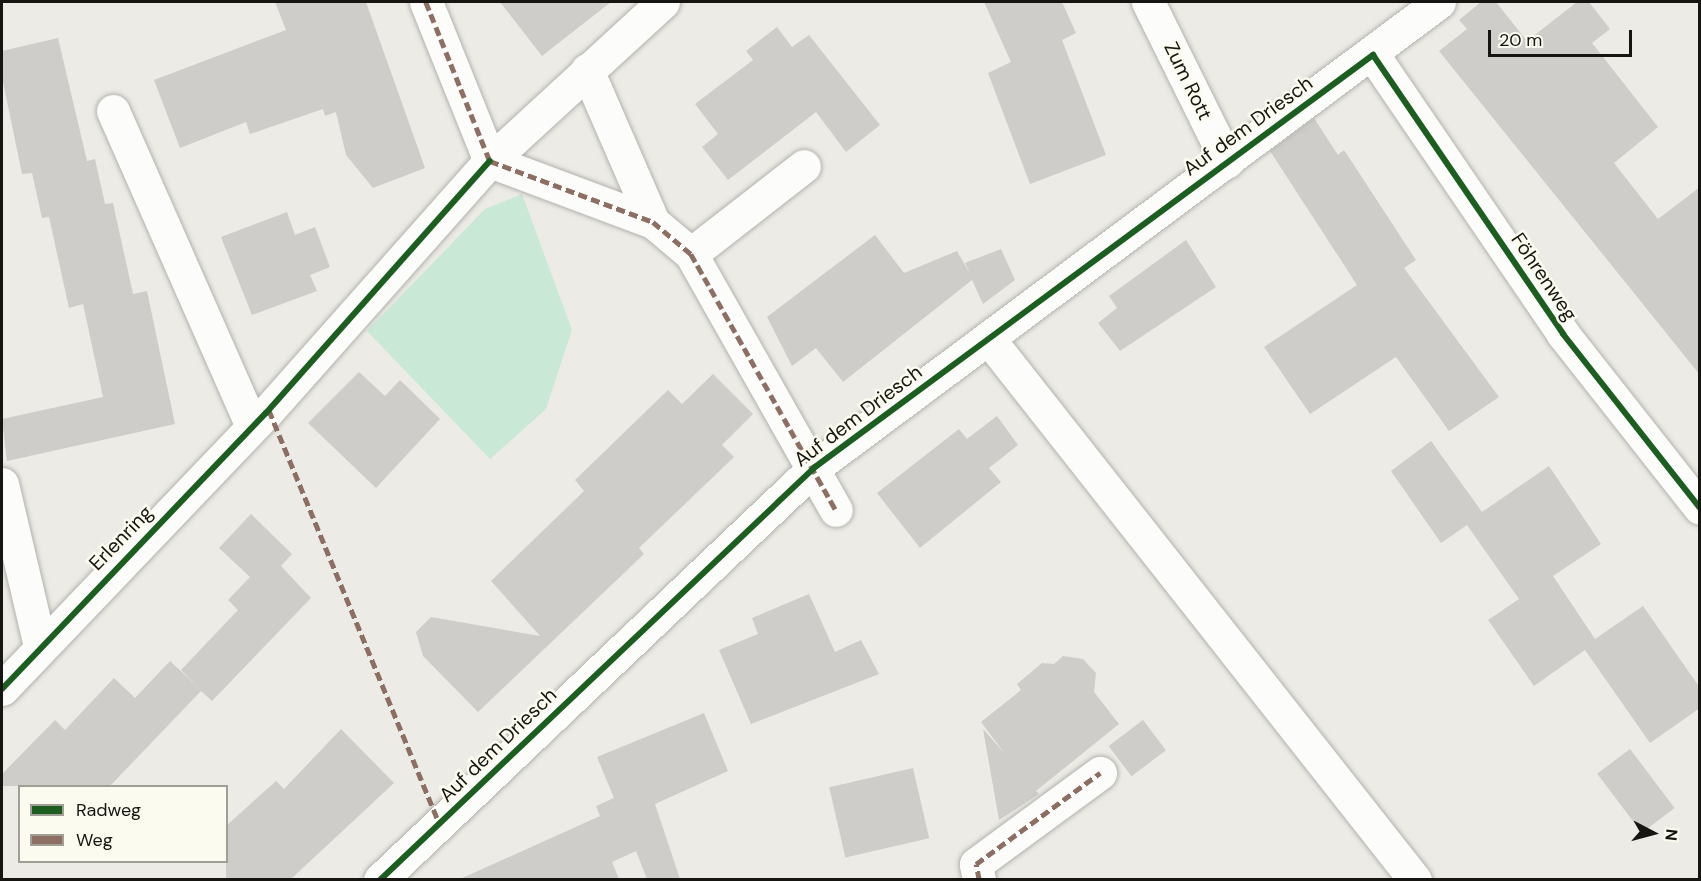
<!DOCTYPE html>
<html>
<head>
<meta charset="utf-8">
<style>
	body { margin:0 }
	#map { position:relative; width:1701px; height:881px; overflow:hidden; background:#ecebe5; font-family:"DM Sans",sans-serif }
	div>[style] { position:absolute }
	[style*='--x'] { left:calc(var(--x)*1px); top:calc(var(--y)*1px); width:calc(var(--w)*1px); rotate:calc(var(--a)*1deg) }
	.green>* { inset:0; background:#c9e9d6 }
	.building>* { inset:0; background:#cecdc9; transform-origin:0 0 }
	.roads { filter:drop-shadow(0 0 2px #b3b2ae) drop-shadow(0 0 2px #b3b2ae) }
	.minor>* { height:33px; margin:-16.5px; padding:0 16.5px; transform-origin:16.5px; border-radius:16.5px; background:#fcfcfb }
	.quiet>* { height:4.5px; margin-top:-2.25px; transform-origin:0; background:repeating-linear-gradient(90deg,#8d6e63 0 9px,transparent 0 13.5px) }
	.cycleway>* { height:6px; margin:-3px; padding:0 3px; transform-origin:3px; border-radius:3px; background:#1b5e20 }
	span { translate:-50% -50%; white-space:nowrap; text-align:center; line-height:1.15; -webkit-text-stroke:5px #fcfbf0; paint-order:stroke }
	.street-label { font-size:20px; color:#161511 }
	.frame { position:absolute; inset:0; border:3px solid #161511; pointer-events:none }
	.legend { position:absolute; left:18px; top:785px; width:210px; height:78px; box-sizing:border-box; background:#fcfbf0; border:2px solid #a09f97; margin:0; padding:8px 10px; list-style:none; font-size:18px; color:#161511 }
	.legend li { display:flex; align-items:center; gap:12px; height:30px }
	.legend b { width:30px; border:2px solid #a09f97 }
	.north { position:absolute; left:1623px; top:803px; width:60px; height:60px; -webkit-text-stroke:4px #fcfbf0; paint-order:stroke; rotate:96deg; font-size:16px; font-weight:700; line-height:24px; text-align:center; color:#161511 }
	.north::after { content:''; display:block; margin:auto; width:21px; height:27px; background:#161511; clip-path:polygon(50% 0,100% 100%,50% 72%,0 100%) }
	.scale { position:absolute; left:1488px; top:30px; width:144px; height:27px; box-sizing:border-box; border:3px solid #161511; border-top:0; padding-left:8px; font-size:18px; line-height:21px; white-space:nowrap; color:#161511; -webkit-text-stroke:4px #fcfbf0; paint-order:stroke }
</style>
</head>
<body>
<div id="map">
	<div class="green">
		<i style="clip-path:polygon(522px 194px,572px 330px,546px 409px,490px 459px,367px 331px,485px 209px)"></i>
	</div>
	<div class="building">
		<i style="clip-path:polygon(275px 2px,366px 2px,425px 168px,373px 188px,346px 155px,336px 112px,325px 116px,323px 109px,250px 134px,246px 122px,180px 148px,154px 80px,286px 30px)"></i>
		<i style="clip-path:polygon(500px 2px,611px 2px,542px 56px)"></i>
		<i style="clip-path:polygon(984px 2px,1062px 2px,1076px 33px,1062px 40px,1106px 155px,1030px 184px,988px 73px,1011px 62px)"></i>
		<i style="clip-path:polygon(1481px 2px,1496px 2px,1527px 41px,1577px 2px,1589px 2px,1610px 29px,1592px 43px,1658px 127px,1614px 163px,1658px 219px,1700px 187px,1700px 375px,1439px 51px,1467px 29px,1459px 20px)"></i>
		<i style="clip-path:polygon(777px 27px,792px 47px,809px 35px,880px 125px,846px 152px,816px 112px,728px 180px,702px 147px,718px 134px,695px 104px,753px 60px,746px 51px)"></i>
		<i style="clip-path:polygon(58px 38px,87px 161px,95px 159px,105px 204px,113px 203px,133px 294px,147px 291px,175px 424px,7px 461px,2px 419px,103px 397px,83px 304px,69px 308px,49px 217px,42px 218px,32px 173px,22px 174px,2px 77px,2px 51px)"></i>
		<i style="clip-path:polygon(1314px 118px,1338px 155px,1344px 150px,1416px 260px,1404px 268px,1499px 397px,1449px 431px,1396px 357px,1310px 414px,1264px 347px,1357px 285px,1270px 151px)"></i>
		<i style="clip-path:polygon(287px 212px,295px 235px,315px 227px,330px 267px,310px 275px,317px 291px,252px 315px,221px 237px)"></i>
		<i style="clip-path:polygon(875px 235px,904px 273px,957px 251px,970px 274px,965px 263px,1001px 249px,1015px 280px,983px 304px,972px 280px,843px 382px,816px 348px,792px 366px,767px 317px)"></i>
		<i style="clip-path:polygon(1186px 240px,1216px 287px,1120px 351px,1098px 323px,1117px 308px,1109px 296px)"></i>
		<i style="clip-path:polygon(359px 372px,385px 396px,400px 380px,440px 419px,376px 488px,308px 423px)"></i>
		<i style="clip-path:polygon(713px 374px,753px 414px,722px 445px,734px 457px,639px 548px,644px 554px,478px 712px,423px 656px,416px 632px,431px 617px,540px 636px,491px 581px,584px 491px,575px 480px,668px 390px,682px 404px)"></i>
		<i style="clip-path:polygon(997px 416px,1018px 445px,989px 468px,1001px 482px,920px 548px,877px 493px,959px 429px,967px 439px)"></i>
		<i style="clip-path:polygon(1431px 441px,1482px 512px,1549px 466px,1601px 544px,1553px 576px,1595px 639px,1643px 606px,1700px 688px,1700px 708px,1650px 743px,1585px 650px,1534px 686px,1488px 620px,1519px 599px,1467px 525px,1441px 543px,1391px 471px)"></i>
		<i style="clip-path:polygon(251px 514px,292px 554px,281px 566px,311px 598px,212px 701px,201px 691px,110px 786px,2px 786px,2px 774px,55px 720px,65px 730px,114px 678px,135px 698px,170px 661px,198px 687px,181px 670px,238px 610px,228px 600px,250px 577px,219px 548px)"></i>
		<i style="clip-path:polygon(809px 594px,835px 652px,861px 640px,879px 674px,751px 724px,719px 650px,758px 634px,752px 618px)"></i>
		<i style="clip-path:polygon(1063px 656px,1083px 659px,1096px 673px,1094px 692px,1119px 724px,1036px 791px,1039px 794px,999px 820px,983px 729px,1005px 754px,981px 722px,1021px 690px,1017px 684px,1042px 663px,1054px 664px)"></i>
		<i style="clip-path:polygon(704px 713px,728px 771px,655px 804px,680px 879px,647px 879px,636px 851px,612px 862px,619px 879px,460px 879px,600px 816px,596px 806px,614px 798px,597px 757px)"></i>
		<i style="left:1143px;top:720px;width:38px;height:43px;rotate:53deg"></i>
		<i style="clip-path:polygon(341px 729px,394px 783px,291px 879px,226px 879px,226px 826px,276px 781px,284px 789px)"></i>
		<i style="left:1630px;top:749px;width:74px;height:41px;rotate:53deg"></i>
		<i style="left:913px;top:768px;width:72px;height:86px;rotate:77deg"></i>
	</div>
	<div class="roads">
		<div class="minor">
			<i style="--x:426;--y:2;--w:171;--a:68.1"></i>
			<i style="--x:490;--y:161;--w:174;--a:20.5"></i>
			<i style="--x:653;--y:222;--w:50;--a:40.1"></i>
			<i style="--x:691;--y:254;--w:294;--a:60.5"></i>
			<i style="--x:1148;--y:2;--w:178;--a:63.6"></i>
			<i style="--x:1373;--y:55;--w:338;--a:55.7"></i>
			<i style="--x:1563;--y:334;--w:221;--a:51.8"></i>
			<i style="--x:587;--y:70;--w:166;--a:66.5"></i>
			<i style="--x:113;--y:111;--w:344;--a:66.2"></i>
			<i style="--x:691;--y:254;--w:143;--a:-37.9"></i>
			<i style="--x:988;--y:338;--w:690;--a:51.77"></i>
			<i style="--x:2;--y:484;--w:166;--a:76.8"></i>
			<i style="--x:2;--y:689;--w:382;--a:-46.3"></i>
			<i style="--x:266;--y:413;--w:337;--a:-48.4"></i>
			<i style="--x:490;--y:161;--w:235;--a:-42.6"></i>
			<i style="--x:380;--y:880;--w:600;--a:-43.51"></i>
			<i style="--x:815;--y:467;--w:778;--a:-36.69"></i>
			<i style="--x:979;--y:880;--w:16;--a:-101"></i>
			<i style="--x:976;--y:864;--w:154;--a:-36.3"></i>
		</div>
	</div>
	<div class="quiet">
		<i style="--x:426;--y:2;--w:171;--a:68.1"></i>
		<i style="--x:490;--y:161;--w:174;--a:20.5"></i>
		<i style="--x:653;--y:222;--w:50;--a:40.1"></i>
		<i style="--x:691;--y:254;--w:294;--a:60.5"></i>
		<i style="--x:269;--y:410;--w:447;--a:67.6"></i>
		<i style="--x:979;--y:880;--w:16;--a:-101"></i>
		<i style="--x:976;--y:864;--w:154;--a:-36.3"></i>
	</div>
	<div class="cycleway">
		<i style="--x:2;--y:689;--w:382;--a:-46.3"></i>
		<i style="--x:266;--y:413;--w:337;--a:-48.4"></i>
		<i style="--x:380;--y:880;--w:600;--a:-43.51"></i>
		<i style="--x:815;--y:467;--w:694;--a:-36.44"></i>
		<i style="--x:1373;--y:55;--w:338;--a:55.7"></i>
		<i style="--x:1563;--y:334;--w:221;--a:51.8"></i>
	</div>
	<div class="street-label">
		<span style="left:1188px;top:81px;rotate:64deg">Zum Rott</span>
		<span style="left:1248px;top:126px;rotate:-36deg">Auf dem Driesch</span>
		<span style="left:1544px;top:277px;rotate:56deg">Föhrenweg</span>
		<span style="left:858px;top:416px;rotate:-37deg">Auf dem Driesch</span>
		<span style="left:121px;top:538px;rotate:-46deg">Erlenring</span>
		<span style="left:498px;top:745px;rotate:-44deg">Auf dem Driesch</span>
	</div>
	<div class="frame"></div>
	<ul class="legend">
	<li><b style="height:8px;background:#1b5e20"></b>Radweg</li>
	<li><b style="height:8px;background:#8d6e63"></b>Weg</li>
	</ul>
	<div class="north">N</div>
	<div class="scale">20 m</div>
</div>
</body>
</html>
